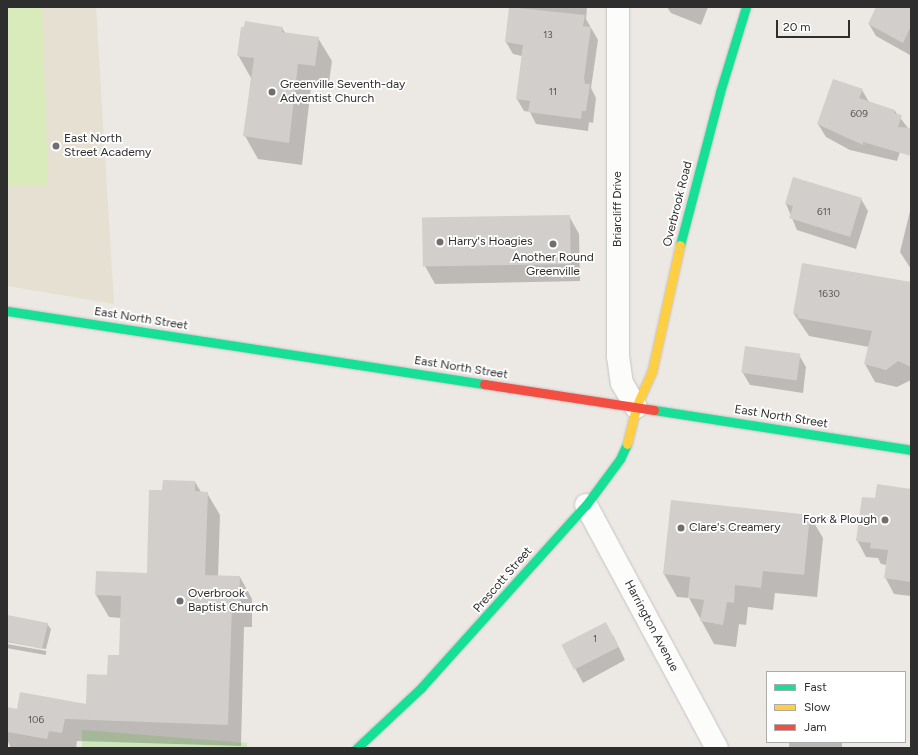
<!DOCTYPE html>
<html>
<head>
<meta charset="utf-8">
<style>
	body { margin:0 }
	#map { position:relative; width:918px; height:755px; overflow:hidden; background:#ece8e4; font-family:Figtree,sans-serif }
	div>[style] { position:absolute }
	[style*='--x'] { left:calc(var(--x)*1px); top:calc(var(--y)*1px); width:calc(var(--w)*1px); rotate:calc(var(--a)*1deg) }
	.education>* { inset:0; background:#e6e0d3 }
	.green>* { inset:0; background:#cee6be }
	.pitch>* { inset:0; background:#d9eabb }
	.shadow>* { inset:0; background:#0003; transform-origin:0 0 }
	.building>* { inset:0; background:#d1cecb; transform-origin:0 0 }
	.roads { filter:drop-shadow(0 0 1px #c5c4c5) drop-shadow(0 0 1px #c5c4c5) }
	.street>* { height:22px; margin:-11px; padding:0 11px; transform-origin:11px; border-radius:11px; background:#fcfcfb }
	.fast>* { height:9px; margin:-4.5px; padding:0 4.5px; transform-origin:4.5px; border-radius:4.5px; background:#16e098 }
	.slow>* { height:9px; margin:-4.5px; padding:0 4.5px; transform-origin:4.5px; border-radius:4.5px; background:#ffcf43 }
	.jam>* { height:9px; margin:-4.5px; padding:0 4.5px; transform-origin:4.5px; border-radius:4.5px; background:#f24e42 }
	.dots>* { width:11px; height:11px; translate:-50% -50%; box-sizing:border-box; border:2px solid #fff; border-radius:50% }
	span { translate:-50% -50%; white-space:nowrap; text-align:center; line-height:1.15; -webkit-text-stroke:3.5px #fff; paint-order:stroke }
	.number-label { font-size:10px; color:#585857 }
	.number-label span { -webkit-text-stroke-width:0 }
	.poi-label { font-size:12px; color:#2e2e2e }
	.left { translate:0 -50%; text-align:left }
	.right { translate:-100% -50%; text-align:right }
	.street-label { font-size:12px; color:#2e2e2e }
	.frame { position:absolute; inset:0; border:8px solid #2e2e2e; pointer-events:none }
	.legend { position:absolute; left:766px; top:671px; width:140px; height:72px; box-sizing:border-box; background:#fff; border:1px solid #ababab; margin:0; padding:5px 7px; list-style:none; font-size:12px; color:#2e2e2e }
	.legend li { display:flex; align-items:center; gap:8px; height:20px }
	.legend b { width:20px; border:1px solid #ababab }
	.scale { position:absolute; left:776px; top:20px; width:74px; height:18px; box-sizing:border-box; border:2px solid #2e2e2e; border-top:0; padding-left:5px; font-size:12px; line-height:14px; white-space:nowrap; color:#2e2e2e; -webkit-text-stroke:3px #fff; paint-order:stroke }
</style>
</head>
<body>
<div id="map">
	<div class="education">
		<i style="clip-path:polygon(7px 7px,96px 7px,114px 304px,7px 286px)"></i>
	</div>
	<div class="green">
		<i style="clip-path:polygon(82px 730px,247px 743px,247px 748px,82px 748px)"></i>
	</div>
	<div class="pitch">
		<i style="clip-path:polygon(7px 7px,42px 7px,48px 186px,7px 186px)"></i>
	</div>
	<div class="shadow">
		<i style="clip-path:polygon(510px 7px,587px 7px,586px 19px,598px 40px,591px 88px,596px 98px,593px 123px,589px 122px,588px 131px,536px 124px,530px 112px,524px 111px,517px 99px,522px 56px,513px 54px,506px 42px)"></i>
		<i style="clip-path:polygon(667px 7px,708px 7px,701px 25px,671px 13px)"></i>
		<i style="clip-path:polygon(877px 7px,911px 7px,910px 55px,876px 36px,869px 24px)"></i>
		<i style="clip-path:polygon(282px 28px,286px 34px,318px 38px,332px 61px,328px 89px,311px 87px,302px 165px,258px 159px,245px 136px,251px 78px,238px 55px)"></i>
		<i style="clip-path:polygon(862px 90px,869px 102px,895px 111px,908px 128px,897px 161px,850px 150px,826px 137px,818px 124px)"></i>
		<i style="clip-path:polygon(861px 199px,868px 211px,856px 249px,797px 230px,786px 204px)"></i>
		<i style="clip-path:polygon(911px 207px,911px 269px,900px 252px)"></i>
		<i style="clip-path:polygon(569px 216px,579px 234px,580px 281px,435px 284px,425px 266px)"></i>
		<i style="clip-path:polygon(911px 283px,911px 380px,897px 387px,875px 382px,865px 364px,869px 347px,809px 336px,794px 314px)"></i>
		<i style="clip-path:polygon(799px 355px,806px 367px,803px 393px,750px 385px,743px 373px)"></i>
		<i style="clip-path:polygon(195px 482px,201px 492px,207px 493px,220px 515px,218px 576px,240px 577px,252px 599px,252px 627px,244px 627px,241px 746px,77px 741px,76px 748px,11px 748px,7px 740px,7px 708px,18px 710px,87px 705px,108px 676px,120px 656px,121px 618px,109px 617px,96px 595px,148px 574px,163px 491px)"></i>
		<i style="clip-path:polygon(911px 490px,911px 596px,894px 594px,885px 577px,887px 565px,881px 564px,878px 558px,866px 557px,857px 540px,875px 500px)"></i>
		<i style="clip-path:polygon(810px 516px,823px 538px,817px 597px,775px 593px,773px 610px,748px 607px,746px 625px,739px 624px,736px 647px,714px 644px,689px 598px,677px 597px,664px 574px)"></i>
		<i style="clip-path:polygon(7px 616px,47px 624px,51px 629px,46px 649px,7px 642px)"></i>
		<i style="clip-path:polygon(613px 635px,625px 660px,583px 683px,563px 646px)"></i>
		<i style="left:7px;top:644px;width:40px;height:4px;rotate:10deg"></i>
		<i style="left:789px;top:742px;width:53px;height:7px"></i>
	</div>
	<div class="building">
		<i style="clip-path:polygon(509px 7px,585px 15px,583px 26px,591px 27px,584px 78px,585px 84px,590px 84px,586px 111px,582px 111px,581px 119px,528px 112px,530px 101px,516px 99px,523px 45px,505px 42px)"></i>
		<i style="clip-path:polygon(876px 7px,911px 7px,911px 26px,903px 43px,868px 24px)"></i>
		<i style="clip-path:polygon(245px 21px,283px 27px,282px 32px,319px 37px,315px 66px,298px 64px,289px 143px,243px 136px,254px 58px,237px 56px,241px 27px,244px 27px)"></i>
		<i style="clip-path:polygon(833px 79px,863px 89px,859px 98px,895px 110px,894px 113px,902px 115px,898px 127px,911px 128px,911px 156px,863px 142px,863px 145px,817px 124px)"></i>
		<i style="clip-path:polygon(793px 177px,862px 198px,850px 237px,789px 218px,793px 206px,785px 204px)"></i>
		<i style="left:570px;top:215px;width:49px;height:148px;rotate:89deg"></i>
		<i style="clip-path:polygon(802px 263px,911px 282px,911px 367px,898px 361px,886px 370px,864px 364px,872px 331px,797px 318px,798px 315px,793px 314px)"></i>
		<i style="left:745px;top:346px;width:56px;height:27px;rotate:8deg"></i>
		<i style="clip-path:polygon(163px 480px,195px 481px,195px 491px,208px 492px,205px 575px,240px 576px,239px 606px,232px 606px,228px 725px,65px 719px,62px 733px,49px 731px,47px 739px,7px 732px,7px 707px,17px 709px,20px 692px,86px 704px,87px 674px,107px 675px,108px 655px,119px 655px,121px 596px,95px 595px,96px 571px,147px 573px,149px 490px,162px 490px)"></i>
		<i style="clip-path:polygon(877px 484px,911px 489px,911px 582px,884px 578px,888px 550px,870px 548px,871px 543px,856px 541px,862px 497px,875px 498px)"></i>
		<i style="clip-path:polygon(671px 500px,810px 515px,804px 575px,763px 571px,761px 588px,735px 585px,734px 603px,727px 602px,723px 625px,700px 621px,704px 600px,688px 598px,690px 577px,663px 574px)"></i>
		<i style="clip-path:polygon(7px 615px,48px 623px,42px 649px,7px 641px)"></i>
		<i style="left:606px;top:622px;width:28px;height:50px;rotate:63deg"></i>
	</div>
	<div class="roads">
		<div class="street">
			<i style="--x:618;--y:7;--w:349;--a:90"></i>
			<i style="--x:618;--y:356;--w:27;--a:82"></i>
			<i style="--x:622;--y:383;--w:28;--a:60"></i>
			<i style="--x:586;--y:505;--w:276;--a:61.7"></i>
		</div>
		<div class="fast">
			<i style="--x:680;--y:245;--w:158;--a:-75.3"></i>
			<i style="--x:720;--y:92;--w:89;--a:-73"></i>
			<i style="--x:7;--y:311;--w:483;--a:8.7"></i>
			<i style="--x:654;--y:410;--w:260;--a:8.8"></i>
			<i style="--x:357;--y:748;--w:88;--a:-43.2"></i>
			<i style="--x:421;--y:688;--w:246;--a:-48"></i>
			<i style="--x:586;--y:505;--w:57;--a:-53.5"></i>
			<i style="--x:620;--y:459;--w:17;--a:-65"></i>
		</div>
		<div class="slow">
			<i style="--x:627;--y:444;--w:38;--a:-76"></i>
			<i style="--x:636;--y:407;--w:39;--a:-66"></i>
			<i style="--x:652;--y:371;--w:129;--a:-77.5"></i>
		</div>
		<div class="jam">
			<i style="--x:484;--y:384;--w:172;--a:8.7"></i>
		</div>
	</div>
	<div class="dots">
		<i style="left:272px;top:92px;background:#706f6e"></i>
		<i style="left:56px;top:146px;background:#706f6e"></i>
		<i style="left:440px;top:242px;background:#706f6e"></i>
		<i style="left:553px;top:244px;background:#706f6e"></i>
		<i style="left:885px;top:520px;background:#706f6e"></i>
		<i style="left:681px;top:528px;background:#706f6e"></i>
		<i style="left:180px;top:601px;background:#706f6e"></i>
	</div>
	<div class="number-label">
		<span style="left:548px;top:35px">13</span>
		<span style="left:553px;top:92px">11</span>
		<span style="left:859px;top:114px">609</span>
		<span style="left:824px;top:212px">611</span>
		<span style="left:829px;top:294px">1630</span>
		<span style="left:595px;top:639px">1</span>
		<span style="left:36px;top:720px">106</span>
	</div>
	<div class="poi-label">
		<span class="left" style="left:280px;top:92px">Greenville Seventh-day<br>Adventist Church</span>
		<span class="left" style="left:64px;top:146px">East North<br>Street Academy</span>
		<span class="left" style="left:448px;top:242px">Harry's Hoagies</span>
		<span style="left:553px;top:265px">Another Round<br>Greenville</span>
		<span class="right" style="left:877px;top:520px">Fork &amp; Plough</span>
		<span class="left" style="left:689px;top:528px">Clare's Creamery</span>
		<span class="left" style="left:188px;top:601px">Overbrook<br>Baptist Church</span>
	</div>
	<div class="street-label">
		<span style="left:678px;top:204px;rotate:-76deg">Overbrook Road</span>
		<span style="left:618px;top:209px;rotate:-90deg">Briarcliff Drive</span>
		<span style="left:141px;top:319px;rotate:9deg">East North Street</span>
		<span style="left:461px;top:368px;rotate:9deg">East North Street</span>
		<span style="left:781px;top:417px;rotate:9deg">East North Street</span>
		<span style="left:503px;top:580px;rotate:-49deg">Prescott Street</span>
		<span style="left:651px;top:626px;rotate:62deg">Harrington Avenue</span>
	</div>
	<div class="frame"></div>
	<ul class="legend">
	<li><b style="height:5px;background:#16e098"></b>Fast</li>
	<li><b style="height:5px;background:#ffcf43"></b>Slow</li>
	<li><b style="height:5px;background:#f24e42"></b>Jam</li>
	</ul>
	<div class="scale">20 m</div>
</div>
</body>
</html>
